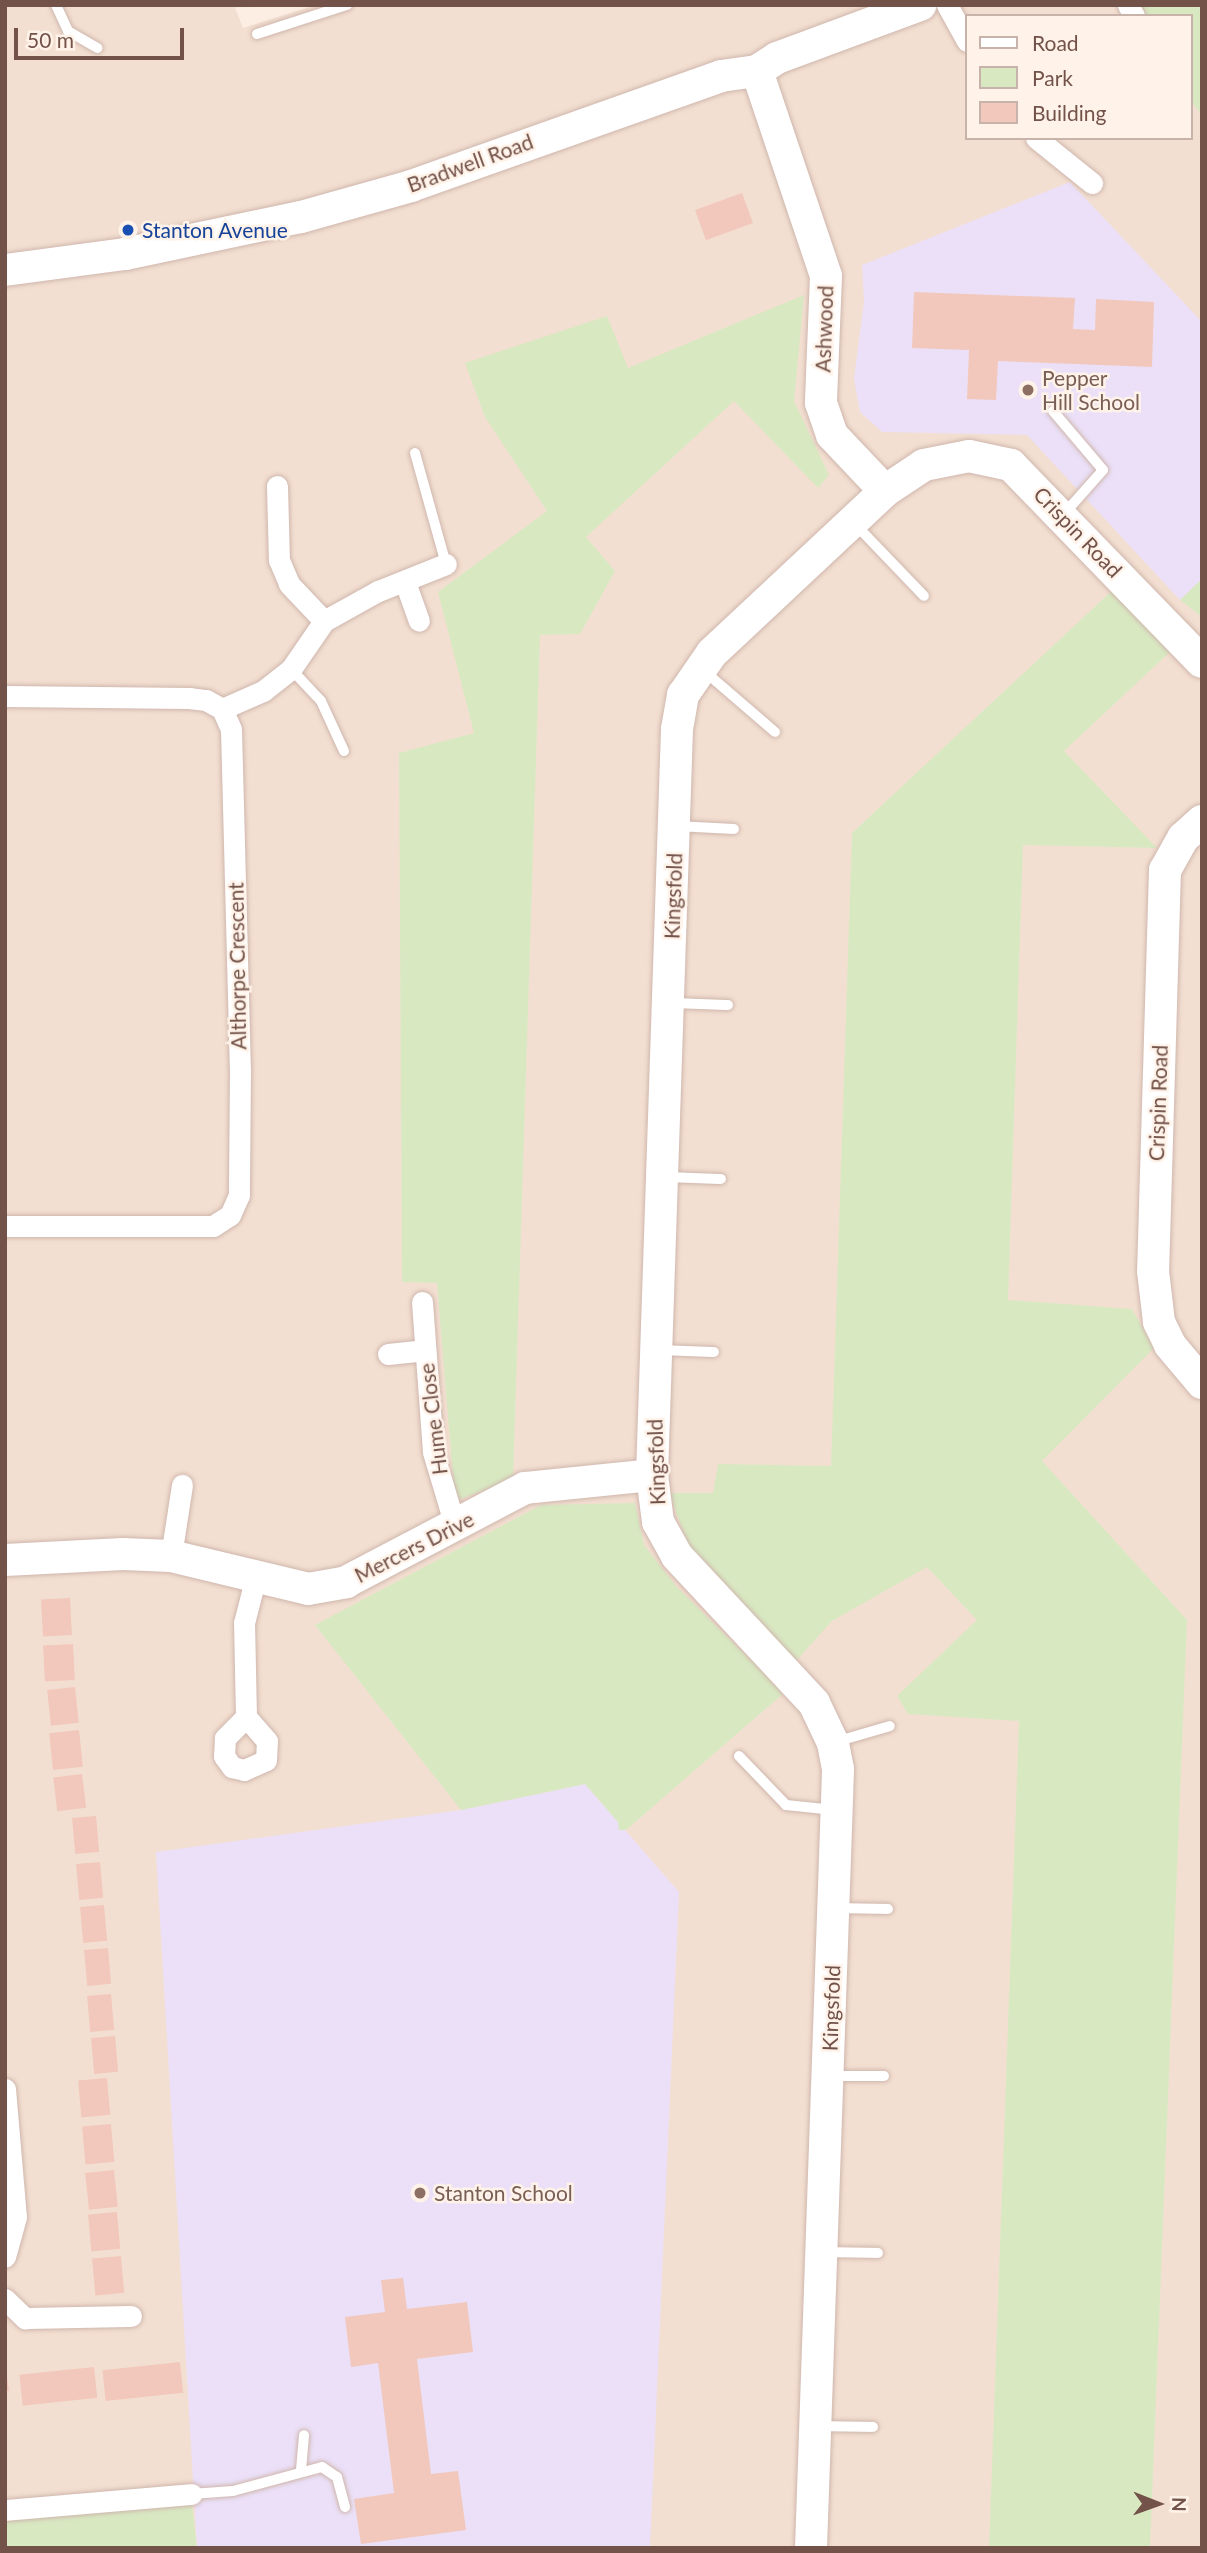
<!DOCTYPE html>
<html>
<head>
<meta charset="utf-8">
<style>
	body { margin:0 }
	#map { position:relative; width:1207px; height:2553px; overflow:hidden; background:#fceee3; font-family:Lato,sans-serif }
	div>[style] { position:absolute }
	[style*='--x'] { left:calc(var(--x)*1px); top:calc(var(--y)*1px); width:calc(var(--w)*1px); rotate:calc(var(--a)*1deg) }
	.residential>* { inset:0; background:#f3dfd1 }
	.education>* { inset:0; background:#ebe0f8 }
	.green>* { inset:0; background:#d8e9c2 }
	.building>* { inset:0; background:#f1c8bb; transform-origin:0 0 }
	.roads { filter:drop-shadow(0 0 2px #cfb6ad) drop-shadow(0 0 2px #cfb6ad) }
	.lane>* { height:10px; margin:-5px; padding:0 5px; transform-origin:5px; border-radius:5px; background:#fff }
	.street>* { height:21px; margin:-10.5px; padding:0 10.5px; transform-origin:10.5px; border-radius:10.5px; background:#fff }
	.secondary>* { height:32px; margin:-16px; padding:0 16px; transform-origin:16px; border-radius:16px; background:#fff }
	.dots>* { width:19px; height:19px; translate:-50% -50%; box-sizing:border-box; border:4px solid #fff3e9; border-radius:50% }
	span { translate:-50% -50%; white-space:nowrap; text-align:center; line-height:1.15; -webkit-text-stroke:5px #fff3e9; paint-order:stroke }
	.street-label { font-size:21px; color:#735249 }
	.transit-label { font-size:21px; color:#164399 }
	.left { translate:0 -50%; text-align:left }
	.education-label { font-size:21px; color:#785e54 }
	.frame { position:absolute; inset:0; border:7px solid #735249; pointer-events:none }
	.legend { position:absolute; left:965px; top:14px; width:228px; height:126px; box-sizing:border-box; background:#fff3e9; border:2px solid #c7b3a9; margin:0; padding:9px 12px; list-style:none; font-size:21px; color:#735249 }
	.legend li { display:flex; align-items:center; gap:14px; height:35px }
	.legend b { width:35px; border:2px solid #c7b3a9 }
	.north { position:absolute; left:1123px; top:2469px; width:70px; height:70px; -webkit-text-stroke:5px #fff3e9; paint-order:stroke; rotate:91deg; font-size:19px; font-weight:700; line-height:28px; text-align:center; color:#735249 }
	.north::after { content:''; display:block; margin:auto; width:24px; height:32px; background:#735249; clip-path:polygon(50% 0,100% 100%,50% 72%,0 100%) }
	.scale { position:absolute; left:14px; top:28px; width:170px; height:32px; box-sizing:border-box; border:4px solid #735249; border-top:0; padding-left:9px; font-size:21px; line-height:24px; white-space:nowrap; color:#735249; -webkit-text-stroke:5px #fff3e9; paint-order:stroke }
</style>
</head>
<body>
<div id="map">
	<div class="residential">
		<i style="clip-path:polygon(evenodd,5px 5px,234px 5px,243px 28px,316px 5px,1202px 5px,1202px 2548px,197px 2548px,191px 2494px,5px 2510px,5px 5px,967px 16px,1191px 16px,1191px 138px,967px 138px,967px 16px)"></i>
	</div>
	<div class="education">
		<i style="clip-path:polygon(1070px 182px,1202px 322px,1202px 579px,1180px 600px,1027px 435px,882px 432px,860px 412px,854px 379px,864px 301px,862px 265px)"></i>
		<i style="clip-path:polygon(585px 1784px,679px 1892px,650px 2548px,197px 2548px,156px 1852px,461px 1810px)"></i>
	</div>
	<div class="green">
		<i style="clip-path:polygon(1131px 5px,1202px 5px,1202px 115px,1191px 101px,1191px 16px,1137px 16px)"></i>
		<i style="clip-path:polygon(804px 295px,794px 401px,829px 475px,818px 488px,734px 401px,586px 537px,615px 571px,580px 634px,540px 635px,513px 1480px,455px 1501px,437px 1283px,402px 1282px,399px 753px,474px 733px,438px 592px,547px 511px,485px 417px,465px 363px,607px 316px,628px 368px)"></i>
		<i style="clip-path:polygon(1202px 579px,1202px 617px,1180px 600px)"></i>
		<i style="clip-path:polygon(1116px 587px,1172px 650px,1064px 751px,1157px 848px,1023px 845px,1008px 1300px,1132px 1309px,1154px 1348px,1042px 1461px,1187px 1620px,1150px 2548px,989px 2548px,1019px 1721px,908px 1714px,897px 1696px,977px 1620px,927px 1567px,832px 1621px,794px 1663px,691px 1552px,669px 1493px,713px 1493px,718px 1464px,831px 1466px,852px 833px)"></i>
		<i style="clip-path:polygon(635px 1503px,644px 1545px,676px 1586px,784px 1693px,626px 1830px,619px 1830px,618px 1822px,585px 1784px,461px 1810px,315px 1625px,541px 1505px)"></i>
		<i style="clip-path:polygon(191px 2494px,197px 2548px,5px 2548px,5px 2510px)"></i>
	</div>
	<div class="building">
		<i style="left:742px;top:193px;width:32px;height:50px;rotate:70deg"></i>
		<i style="clip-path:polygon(914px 292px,1075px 298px,1073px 329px,1095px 330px,1096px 299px,1154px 302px,1152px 367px,998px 361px,996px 400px,967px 399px,969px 350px,912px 348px)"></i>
		<i style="left:70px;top:1598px;width:37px;height:29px;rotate:87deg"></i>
		<i style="left:73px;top:1644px;width:36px;height:30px;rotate:87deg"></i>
		<i style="left:75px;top:1687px;width:36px;height:28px;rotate:84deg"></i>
		<i style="left:79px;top:1730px;width:37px;height:30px;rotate:84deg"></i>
		<i style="left:82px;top:1774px;width:34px;height:29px;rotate:83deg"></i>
		<i style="left:96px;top:1816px;width:36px;height:24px;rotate:85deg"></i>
		<i style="left:100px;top:1862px;width:36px;height:24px;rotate:85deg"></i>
		<i style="left:104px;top:1905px;width:36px;height:24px;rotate:85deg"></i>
		<i style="left:108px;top:1948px;width:36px;height:24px;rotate:85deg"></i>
		<i style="left:111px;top:1994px;width:36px;height:24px;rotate:85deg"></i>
		<i style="left:115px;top:2036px;width:36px;height:24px;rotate:85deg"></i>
		<i style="left:107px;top:2078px;width:37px;height:29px;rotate:85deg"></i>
		<i style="left:111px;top:2124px;width:38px;height:29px;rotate:85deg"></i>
		<i style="left:114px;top:2170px;width:37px;height:29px;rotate:84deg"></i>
		<i style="left:117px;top:2212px;width:37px;height:29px;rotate:85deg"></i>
		<i style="left:121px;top:2256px;width:37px;height:29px;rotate:85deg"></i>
		<i style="clip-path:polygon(403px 2278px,407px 2309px,467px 2302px,473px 2352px,417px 2359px,431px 2474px,458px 2471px,466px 2530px,361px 2544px,354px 2499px,394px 2493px,378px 2363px,351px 2367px,345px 2317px,385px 2312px,381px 2280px)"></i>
		<i style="clip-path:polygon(5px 2362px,9px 2391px,5px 2391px)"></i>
		<i style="left:180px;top:2362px;width:31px;height:78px;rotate:84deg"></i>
		<i style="left:94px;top:2367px;width:31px;height:75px;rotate:84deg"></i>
	</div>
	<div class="roads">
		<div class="lane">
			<i style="--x:56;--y:5;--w:29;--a:65"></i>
			<i style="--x:68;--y:31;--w:34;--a:30"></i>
			<i style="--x:257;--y:34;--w:95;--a:-17.9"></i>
			<i style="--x:1053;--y:411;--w:77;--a:49.7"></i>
			<i style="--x:1103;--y:470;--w:60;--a:131.6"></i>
			<i style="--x:415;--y:453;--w:115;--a:74.4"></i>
			<i style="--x:854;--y:523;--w:101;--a:46.2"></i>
			<i style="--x:291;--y:669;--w:44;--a:46.8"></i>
			<i style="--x:321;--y:701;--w:55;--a:65.3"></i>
			<i style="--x:703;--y:670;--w:95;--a:40.7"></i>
			<i style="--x:676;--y:826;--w:58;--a:3"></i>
			<i style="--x:672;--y:1003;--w:56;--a:2"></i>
			<i style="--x:665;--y:1177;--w:56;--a:2"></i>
			<i style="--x:658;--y:1350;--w:56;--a:2"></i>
			<i style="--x:835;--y:1742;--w:57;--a:-16.2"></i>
			<i style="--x:739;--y:1756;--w:68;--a:46.2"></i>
			<i style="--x:786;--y:1805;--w:48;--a:5.9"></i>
			<i style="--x:837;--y:1908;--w:51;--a:1.1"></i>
			<i style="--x:831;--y:2076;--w:53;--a:0"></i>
			<i style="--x:826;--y:2252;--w:52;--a:1.1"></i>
			<i style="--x:818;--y:2426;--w:55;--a:1"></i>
			<i style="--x:301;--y:2470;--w:35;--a:-85"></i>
			<i style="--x:191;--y:2494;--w:42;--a:-4.1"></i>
			<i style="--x:233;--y:2491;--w:92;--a:-15.1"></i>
			<i style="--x:322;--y:2467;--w:18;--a:34"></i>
			<i style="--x:337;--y:2477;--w:31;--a:75"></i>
		</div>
		<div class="street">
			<i style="--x:947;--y:5;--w:41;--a:60.9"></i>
			<i style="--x:1128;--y:5;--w:13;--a:61"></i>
			<i style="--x:1036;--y:138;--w:72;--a:38.8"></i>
			<i style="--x:277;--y:486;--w:74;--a:88.5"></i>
			<i style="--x:279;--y:560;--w:26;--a:67"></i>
			<i style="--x:289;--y:584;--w:51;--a:46.6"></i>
			<i style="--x:405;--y:582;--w:41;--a:70.3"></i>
			<i style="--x:5;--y:696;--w:184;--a:0.6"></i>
			<i style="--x:189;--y:698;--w:17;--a:7"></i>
			<i style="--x:206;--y:700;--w:18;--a:29"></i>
			<i style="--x:222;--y:709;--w:22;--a:66"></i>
			<i style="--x:231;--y:729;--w:340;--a:88.5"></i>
			<i style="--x:240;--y:1069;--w:126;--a:90.5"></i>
			<i style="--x:239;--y:1195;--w:22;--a:114"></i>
			<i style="--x:230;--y:1215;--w:20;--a:147"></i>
			<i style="--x:213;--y:1226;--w:208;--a:180"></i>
			<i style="--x:222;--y:709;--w:45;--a:-23.7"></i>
			<i style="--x:263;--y:691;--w:36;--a:-38"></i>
			<i style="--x:291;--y:669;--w:58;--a:-55.5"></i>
			<i style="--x:324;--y:621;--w:62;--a:-29.1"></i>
			<i style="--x:378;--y:591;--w:73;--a:-21.7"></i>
			<i style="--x:422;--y:1302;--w:150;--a:85.8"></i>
			<i style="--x:433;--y:1452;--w:77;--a:73.4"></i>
			<i style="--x:388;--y:1354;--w:36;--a:-6"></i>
			<i style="--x:171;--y:1556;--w:72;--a:-81.2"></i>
			<i style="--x:246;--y:1717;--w:30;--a:135"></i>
			<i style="--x:225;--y:1738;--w:18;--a:93"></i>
			<i style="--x:224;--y:1756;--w:14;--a:54"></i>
			<i style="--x:232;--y:1767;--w:12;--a:14"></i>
			<i style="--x:244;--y:1770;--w:24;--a:-24"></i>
			<i style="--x:266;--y:1760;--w:19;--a:-87"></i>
			<i style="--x:267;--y:1741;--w:32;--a:-131"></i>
			<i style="--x:246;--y:1717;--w:94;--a:-91.2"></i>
			<i style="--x:244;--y:1623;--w:44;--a:-75.7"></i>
			<i style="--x:5;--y:2089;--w:128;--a:85.1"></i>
			<i style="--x:16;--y:2217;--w:41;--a:105.4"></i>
			<i style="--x:5;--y:2299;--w:28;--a:44"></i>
			<i style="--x:25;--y:2318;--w:106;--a:-1.1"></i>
			<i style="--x:5;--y:2510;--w:187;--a:-4.9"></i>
		</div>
		<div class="secondary">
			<i style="--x:757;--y:71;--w:216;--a:71.4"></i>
			<i style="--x:826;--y:276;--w:127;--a:92.3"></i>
			<i style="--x:821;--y:403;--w:34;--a:71"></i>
			<i style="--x:832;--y:435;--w:77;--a:46.6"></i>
			<i style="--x:5;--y:270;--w:121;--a:-7.6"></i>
			<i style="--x:125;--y:254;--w:180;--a:-11.9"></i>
			<i style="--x:301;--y:217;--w:114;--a:-15.7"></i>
			<i style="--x:411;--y:186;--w:329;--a:-19.5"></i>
			<i style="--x:721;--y:76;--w:36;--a:-8"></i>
			<i style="--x:757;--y:71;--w:24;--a:-33"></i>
			<i style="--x:777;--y:58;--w:153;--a:-20.3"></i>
			<i style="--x:1202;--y:821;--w:25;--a:138"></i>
			<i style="--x:1183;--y:838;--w:37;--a:119"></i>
			<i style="--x:1165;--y:870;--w:401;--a:91.7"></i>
			<i style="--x:1153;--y:1271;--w:51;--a:83.3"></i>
			<i style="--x:1159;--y:1322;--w:25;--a:64"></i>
			<i style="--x:1170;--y:1345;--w:50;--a:49.9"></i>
			<i style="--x:5;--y:1560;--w:118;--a:-2.9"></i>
			<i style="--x:123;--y:1554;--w:48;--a:2.4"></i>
			<i style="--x:171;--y:1556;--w:141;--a:13.5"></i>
			<i style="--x:308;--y:1589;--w:39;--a:-10"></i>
			<i style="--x:346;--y:1582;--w:202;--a:-27.7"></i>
			<i style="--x:525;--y:1488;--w:128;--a:-5.8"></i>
			<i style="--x:811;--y:2548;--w:779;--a:-88.01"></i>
			<i style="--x:838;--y:1769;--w:26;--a:-101"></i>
			<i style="--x:833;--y:1743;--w:44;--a:-115.4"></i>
			<i style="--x:814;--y:1703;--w:201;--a:-133"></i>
			<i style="--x:677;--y:1556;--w:39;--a:-119"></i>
			<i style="--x:658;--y:1522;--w:47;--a:-97.3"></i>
			<i style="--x:652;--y:1475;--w:746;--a:-88.08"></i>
			<i style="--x:677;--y:729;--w:35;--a:-80"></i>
			<i style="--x:683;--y:695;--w:51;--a:-55.4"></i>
			<i style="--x:712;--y:653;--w:237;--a:-43.1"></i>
			<i style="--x:885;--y:491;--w:47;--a:-33.7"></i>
			<i style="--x:924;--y:465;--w:46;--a:-11.3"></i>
			<i style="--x:969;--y:456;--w:43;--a:12.1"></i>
			<i style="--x:1011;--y:465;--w:274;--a:45.9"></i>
		</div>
	</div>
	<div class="dots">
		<i style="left:128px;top:230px;background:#1a4fb4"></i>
		<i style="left:1028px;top:390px;background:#8d6e63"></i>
		<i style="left:420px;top:2193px;background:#8d6e63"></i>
	</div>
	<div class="street-label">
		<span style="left:470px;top:163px;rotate:-20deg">Bradwell Road</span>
		<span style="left:824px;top:329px;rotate:-88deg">Ashwood</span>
		<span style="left:1078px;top:532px;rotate:46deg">Crispin Road</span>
		<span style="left:673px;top:896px;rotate:-88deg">Kingsfold</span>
		<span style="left:237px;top:966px;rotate:-91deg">Althorpe Crescent</span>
		<span style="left:1158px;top:1103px;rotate:-88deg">Crispin Road</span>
		<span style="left:433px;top:1419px;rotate:-97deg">Hume Close</span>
		<span style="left:656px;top:1462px;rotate:-92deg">Kingsfold</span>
		<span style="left:414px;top:1547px;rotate:-27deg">Mercers Drive</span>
		<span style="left:831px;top:2008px;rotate:-88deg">Kingsfold</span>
	</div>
	<div class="transit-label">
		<span class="left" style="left:142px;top:230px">Stanton Avenue</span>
	</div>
	<div class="education-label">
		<span class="left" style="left:1042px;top:390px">Pepper<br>Hill School</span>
		<span class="left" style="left:434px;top:2193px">Stanton School</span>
	</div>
	<div class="frame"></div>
	<ul class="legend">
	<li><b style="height:9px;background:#fff"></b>Road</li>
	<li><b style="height:19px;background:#d8e9c2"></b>Park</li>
	<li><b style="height:19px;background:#f1c8bb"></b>Building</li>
	</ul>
	<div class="north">N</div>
	<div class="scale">50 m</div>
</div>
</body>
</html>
